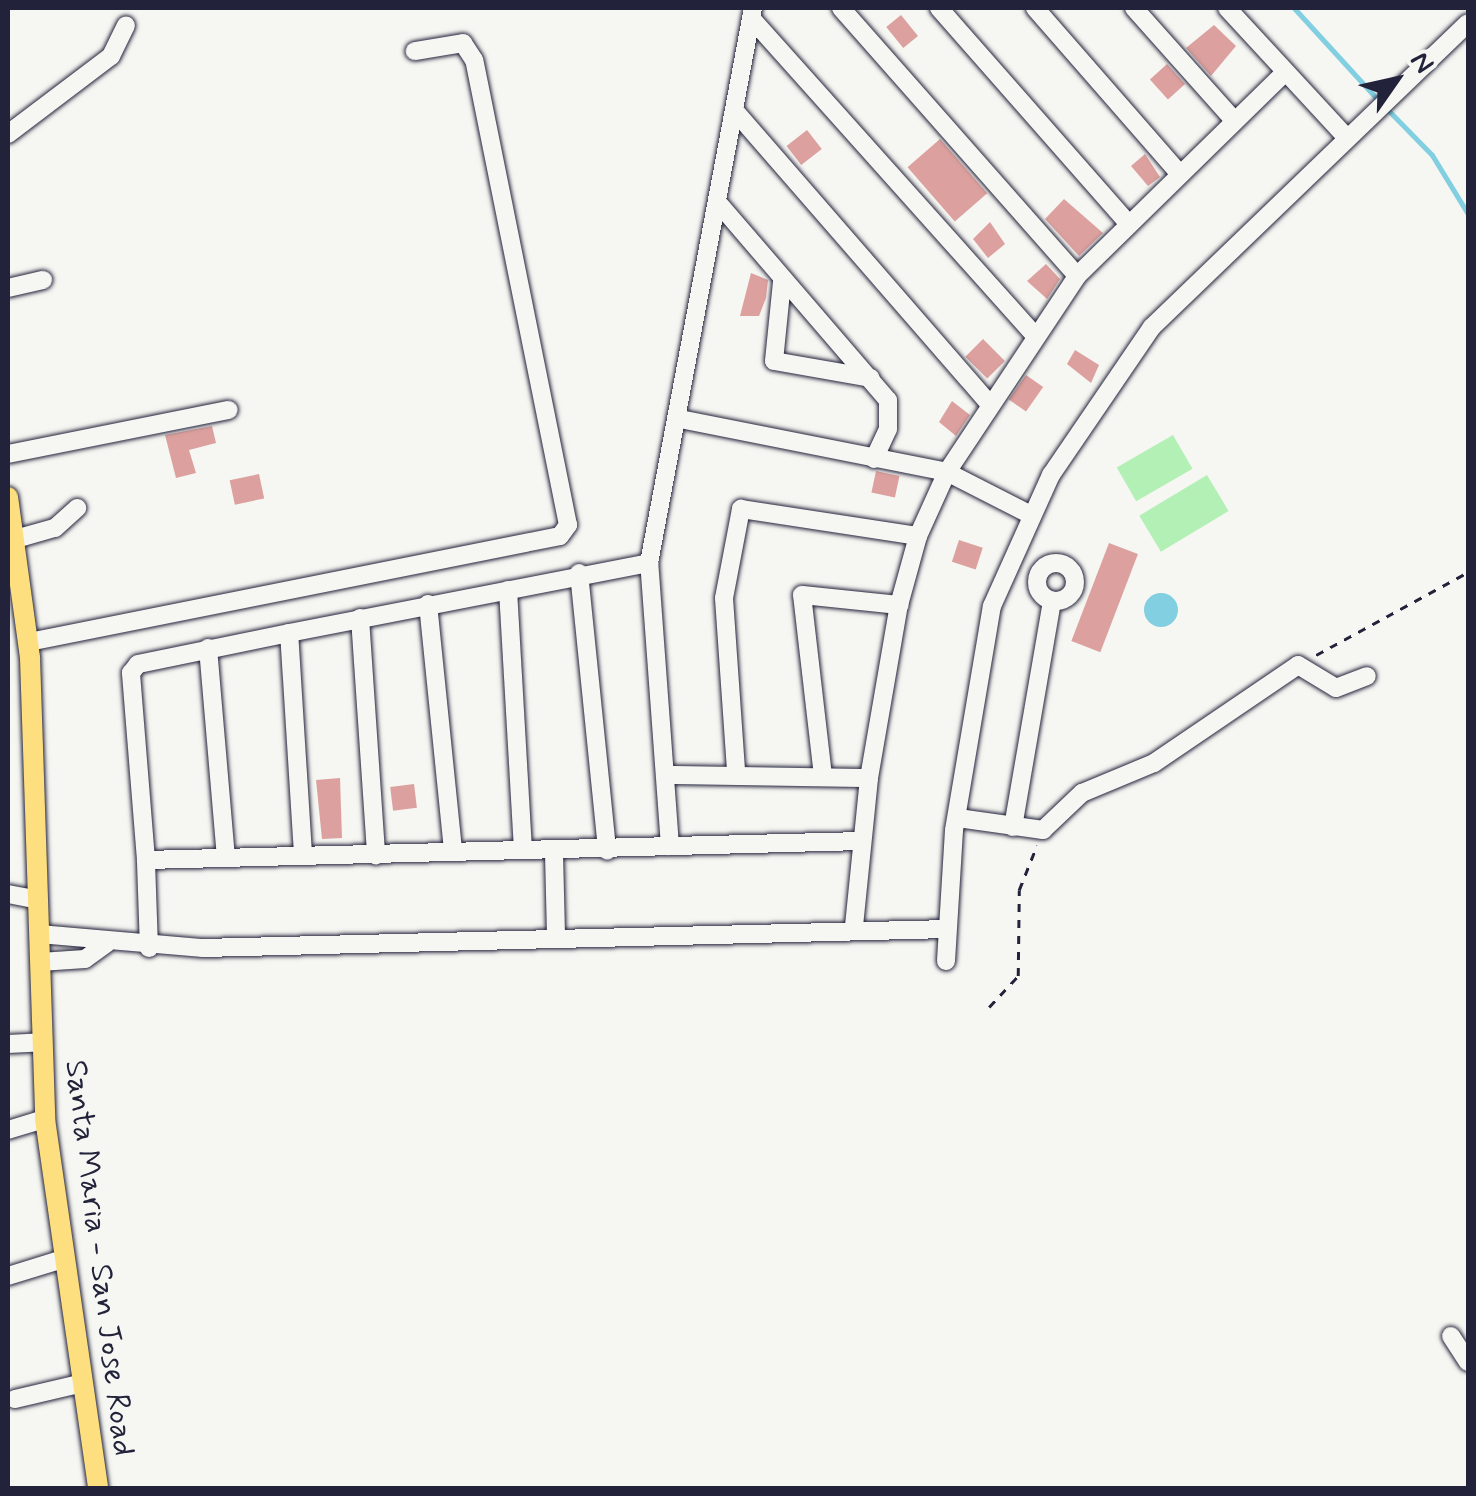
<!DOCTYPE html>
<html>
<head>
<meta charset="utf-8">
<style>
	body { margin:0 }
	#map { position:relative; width:1476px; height:1496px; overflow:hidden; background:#f6f6f2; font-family:Mynerve,sans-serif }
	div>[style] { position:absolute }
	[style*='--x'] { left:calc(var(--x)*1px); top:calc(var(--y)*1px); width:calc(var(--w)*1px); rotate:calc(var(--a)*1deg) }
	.green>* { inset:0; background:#b3f0b6; transform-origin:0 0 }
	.water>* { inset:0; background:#81cfe0 }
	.round { border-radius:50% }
	.stream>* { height:5px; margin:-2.5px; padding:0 2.5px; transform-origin:2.5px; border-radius:2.5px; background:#81cfe0 }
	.building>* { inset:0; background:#dca19f; transform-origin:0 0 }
	.path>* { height:2.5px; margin-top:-1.25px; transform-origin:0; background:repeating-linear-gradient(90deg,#22223b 0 8px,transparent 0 16px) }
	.roads { filter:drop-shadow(0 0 2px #22223b) drop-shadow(0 0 2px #22223b) }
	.minor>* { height:18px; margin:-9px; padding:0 9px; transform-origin:9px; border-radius:9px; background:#f6f6f2 }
	.minor>.ring { margin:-9px; padding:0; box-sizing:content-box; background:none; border:18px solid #f6f6f2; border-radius:50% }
	.major>* { height:20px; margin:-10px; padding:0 10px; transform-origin:10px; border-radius:10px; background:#fddf80 }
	span { translate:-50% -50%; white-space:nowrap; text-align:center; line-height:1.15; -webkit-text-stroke:8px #f6f6f2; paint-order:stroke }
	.street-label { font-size:32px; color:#22223b }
	.frame { position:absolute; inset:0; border:10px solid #22223b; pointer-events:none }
	.north { position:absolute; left:1346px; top:30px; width:100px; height:100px; -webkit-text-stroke:8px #f6f6f2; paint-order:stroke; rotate:56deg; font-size:28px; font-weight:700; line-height:40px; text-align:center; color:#22223b }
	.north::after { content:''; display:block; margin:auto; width:35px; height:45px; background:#22223b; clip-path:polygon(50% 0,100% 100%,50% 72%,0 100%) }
</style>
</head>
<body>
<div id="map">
	<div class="green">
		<i style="left:1173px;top:435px;width:39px;height:65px;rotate:60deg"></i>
		<i style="left:1207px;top:475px;width:42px;height:79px;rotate:59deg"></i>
	</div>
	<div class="water">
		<i class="round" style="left:1144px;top:593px;width:34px;height:34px"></i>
	</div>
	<div class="stream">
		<i style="--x:1294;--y:8;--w:126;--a:47.6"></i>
		<i style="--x:1387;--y:109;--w:64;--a:45.6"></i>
		<i style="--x:1432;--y:155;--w:69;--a:58.6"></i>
	</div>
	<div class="building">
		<i style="left:901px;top:15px;width:27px;height:19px;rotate:51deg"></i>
		<i style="clip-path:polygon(1214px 25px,1236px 46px,1211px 76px,1186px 48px)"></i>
		<i style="left:1167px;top:64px;width:27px;height:23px;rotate:48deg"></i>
		<i style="left:807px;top:130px;width:24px;height:26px;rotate:52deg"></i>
		<i style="left:940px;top:139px;width:72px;height:43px;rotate:49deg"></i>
		<i style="clip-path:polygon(1145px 154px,1160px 177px,1148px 186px,1131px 166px)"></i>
		<i style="clip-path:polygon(1064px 199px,1103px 233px,1079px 256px,1045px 219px)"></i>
		<i style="clip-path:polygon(990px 222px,1005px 244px,988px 258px,973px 239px)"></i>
		<i style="clip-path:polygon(1046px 264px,1060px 279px,1047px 299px,1027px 281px)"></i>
		<i style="clip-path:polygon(751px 273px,768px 280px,766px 298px,759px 316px,740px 316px)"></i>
		<i style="left:983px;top:339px;width:31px;height:25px;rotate:45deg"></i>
		<i style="clip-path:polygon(1075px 350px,1099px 365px,1091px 383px,1067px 364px)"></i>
		<i style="left:1026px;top:375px;width:21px;height:30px;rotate:35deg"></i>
		<i style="clip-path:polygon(952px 401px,970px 415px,956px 436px,939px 422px)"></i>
		<i style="clip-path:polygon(212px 426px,216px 443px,189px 450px,196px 473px,176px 478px,165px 435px)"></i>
		<i style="left:876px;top:471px;width:24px;height:22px;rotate:12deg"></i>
		<i style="left:259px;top:474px;width:25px;height:30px;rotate:78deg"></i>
		<i style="left:959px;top:540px;width:25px;height:23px;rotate:18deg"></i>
		<i style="left:1109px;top:543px;width:31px;height:105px;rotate:21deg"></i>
		<i style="clip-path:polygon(340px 778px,342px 838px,322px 839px,316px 780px)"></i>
		<i style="left:414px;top:784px;width:24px;height:24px;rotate:83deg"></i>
	</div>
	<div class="path">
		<i style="--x:1316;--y:655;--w:173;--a:-28.6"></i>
		<i style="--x:989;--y:1007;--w:42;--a:-46.9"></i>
		<i style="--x:1018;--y:976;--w:86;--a:-89.3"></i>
		<i style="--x:1019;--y:890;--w:48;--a:-68.2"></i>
	</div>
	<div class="roads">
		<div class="minor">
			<i style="--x:841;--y:8;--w:357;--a:48.6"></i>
			<i style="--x:939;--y:8;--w:286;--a:48.7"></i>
			<i style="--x:1035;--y:8;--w:218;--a:48.9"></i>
			<i style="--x:1134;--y:8;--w:149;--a:48.3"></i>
			<i style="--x:1227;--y:8;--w:176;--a:47.3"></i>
			<i style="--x:751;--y:18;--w:425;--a:48.2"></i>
			<i style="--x:734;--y:110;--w:386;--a:49"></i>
			<i style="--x:8;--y:134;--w:129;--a:-37.1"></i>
			<i style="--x:111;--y:56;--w:34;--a:-64"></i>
			<i style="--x:720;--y:205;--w:257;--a:49.3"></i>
			<i style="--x:888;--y:400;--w:29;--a:90"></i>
			<i style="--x:888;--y:429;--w:33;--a:115"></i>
			<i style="--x:782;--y:282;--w:79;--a:95.8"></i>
			<i style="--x:774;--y:361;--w:98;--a:9.9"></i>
			<i style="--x:8;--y:288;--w:36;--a:-13"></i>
			<i style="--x:680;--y:419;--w:272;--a:11.2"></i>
			<i style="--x:947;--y:472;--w:92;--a:27.1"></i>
			<i style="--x:8;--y:454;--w:225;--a:-11.3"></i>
			<i style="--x:19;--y:538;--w:37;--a:-16"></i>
			<i style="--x:55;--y:528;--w:30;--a:-42"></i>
			<i class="ring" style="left:1037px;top:563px;width:20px;height:20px"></i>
			<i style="--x:579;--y:573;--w:279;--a:84.2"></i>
			<i style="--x:508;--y:590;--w:260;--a:86.7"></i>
			<i style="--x:428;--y:604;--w:246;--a:84.2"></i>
			<i style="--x:360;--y:618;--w:238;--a:86.1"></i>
			<i style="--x:29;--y:642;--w:541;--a:-11.29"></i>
			<i style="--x:560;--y:536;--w:14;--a:-54"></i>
			<i style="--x:568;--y:525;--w:474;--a:-101.4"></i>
			<i style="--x:474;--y:60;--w:20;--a:-123"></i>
			<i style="--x:463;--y:43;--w:49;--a:170.5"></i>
			<i style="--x:208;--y:648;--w:210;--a:85.1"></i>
			<i style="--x:736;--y:770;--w:172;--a:-94"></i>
			<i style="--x:724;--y:598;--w:91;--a:-79.2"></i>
			<i style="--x:741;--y:509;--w:179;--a:8.7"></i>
			<i style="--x:668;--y:775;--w:201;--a:0.9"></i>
			<i style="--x:823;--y:776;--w:182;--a:-96.6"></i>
			<i style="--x:802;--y:595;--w:98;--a:5.9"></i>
			<i style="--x:958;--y:818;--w:86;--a:8"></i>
			<i style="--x:1043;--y:830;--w:54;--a:-43.5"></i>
			<i style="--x:1082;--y:793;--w:78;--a:-22.6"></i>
			<i style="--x:1154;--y:763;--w:174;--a:-34.2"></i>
			<i style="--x:1298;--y:665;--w:44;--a:31.2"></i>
			<i style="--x:1336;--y:688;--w:33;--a:-21"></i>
			<i style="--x:1013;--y:827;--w:229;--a:-80.2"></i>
			<i style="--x:670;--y:846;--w:284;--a:-94.2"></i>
			<i style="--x:649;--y:563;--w:565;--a:-79.39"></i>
			<i style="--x:554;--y:853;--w:81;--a:88.6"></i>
			<i style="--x:303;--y:854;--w:221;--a:-93.6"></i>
			<i style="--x:289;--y:633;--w:367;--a:-11"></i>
			<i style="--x:146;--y:860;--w:188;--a:-94.6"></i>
			<i style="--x:131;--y:673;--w:11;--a:-52"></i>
			<i style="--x:138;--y:664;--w:154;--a:-11.6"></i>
			<i style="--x:8;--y:894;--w:31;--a:11"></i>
			<i style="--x:854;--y:926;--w:149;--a:-84.2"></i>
			<i style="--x:869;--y:778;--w:176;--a:-80.2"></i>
			<i style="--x:899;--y:605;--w:72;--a:-74.6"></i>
			<i style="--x:918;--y:536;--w:70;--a:-65.6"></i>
			<i style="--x:947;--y:472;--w:235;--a:-56.4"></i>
			<i style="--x:1077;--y:276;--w:291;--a:-44.4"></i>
			<i style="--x:39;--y:934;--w:165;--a:4.9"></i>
			<i style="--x:203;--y:948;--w:744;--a:-1.46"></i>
			<i style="--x:149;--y:948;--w:88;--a:-92"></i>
			<i style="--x:146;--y:860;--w:714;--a:-1.52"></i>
			<i style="--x:946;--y:961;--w:131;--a:-86.5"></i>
			<i style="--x:954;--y:830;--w:227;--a:-80.4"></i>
			<i style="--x:992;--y:606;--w:144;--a:-65.8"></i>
			<i style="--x:1051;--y:475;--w:179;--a:-55.7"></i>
			<i style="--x:1152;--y:327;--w:438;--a:-43.9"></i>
			<i style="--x:40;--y:962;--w:45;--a:-3.8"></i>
			<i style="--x:85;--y:959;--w:27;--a:-36"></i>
			<i style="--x:8;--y:1044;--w:34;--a:-3"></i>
			<i style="--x:8;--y:1130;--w:39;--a:-17"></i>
			<i style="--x:8;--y:1276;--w:58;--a:-17.2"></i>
			<i style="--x:1451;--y:1336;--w:31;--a:57"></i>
			<i style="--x:15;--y:1399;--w:70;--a:-13.2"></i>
		</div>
		<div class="major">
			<i style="--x:8;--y:497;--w:162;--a:82.2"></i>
			<i style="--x:30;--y:658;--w:461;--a:88.1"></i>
			<i style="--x:45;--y:1119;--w:373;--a:81.8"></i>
		</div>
	</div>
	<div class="street-label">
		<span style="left:99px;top:1258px;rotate:83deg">Santa Maria - San Jose Road</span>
	</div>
	<div class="frame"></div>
	<div class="north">N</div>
</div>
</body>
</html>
